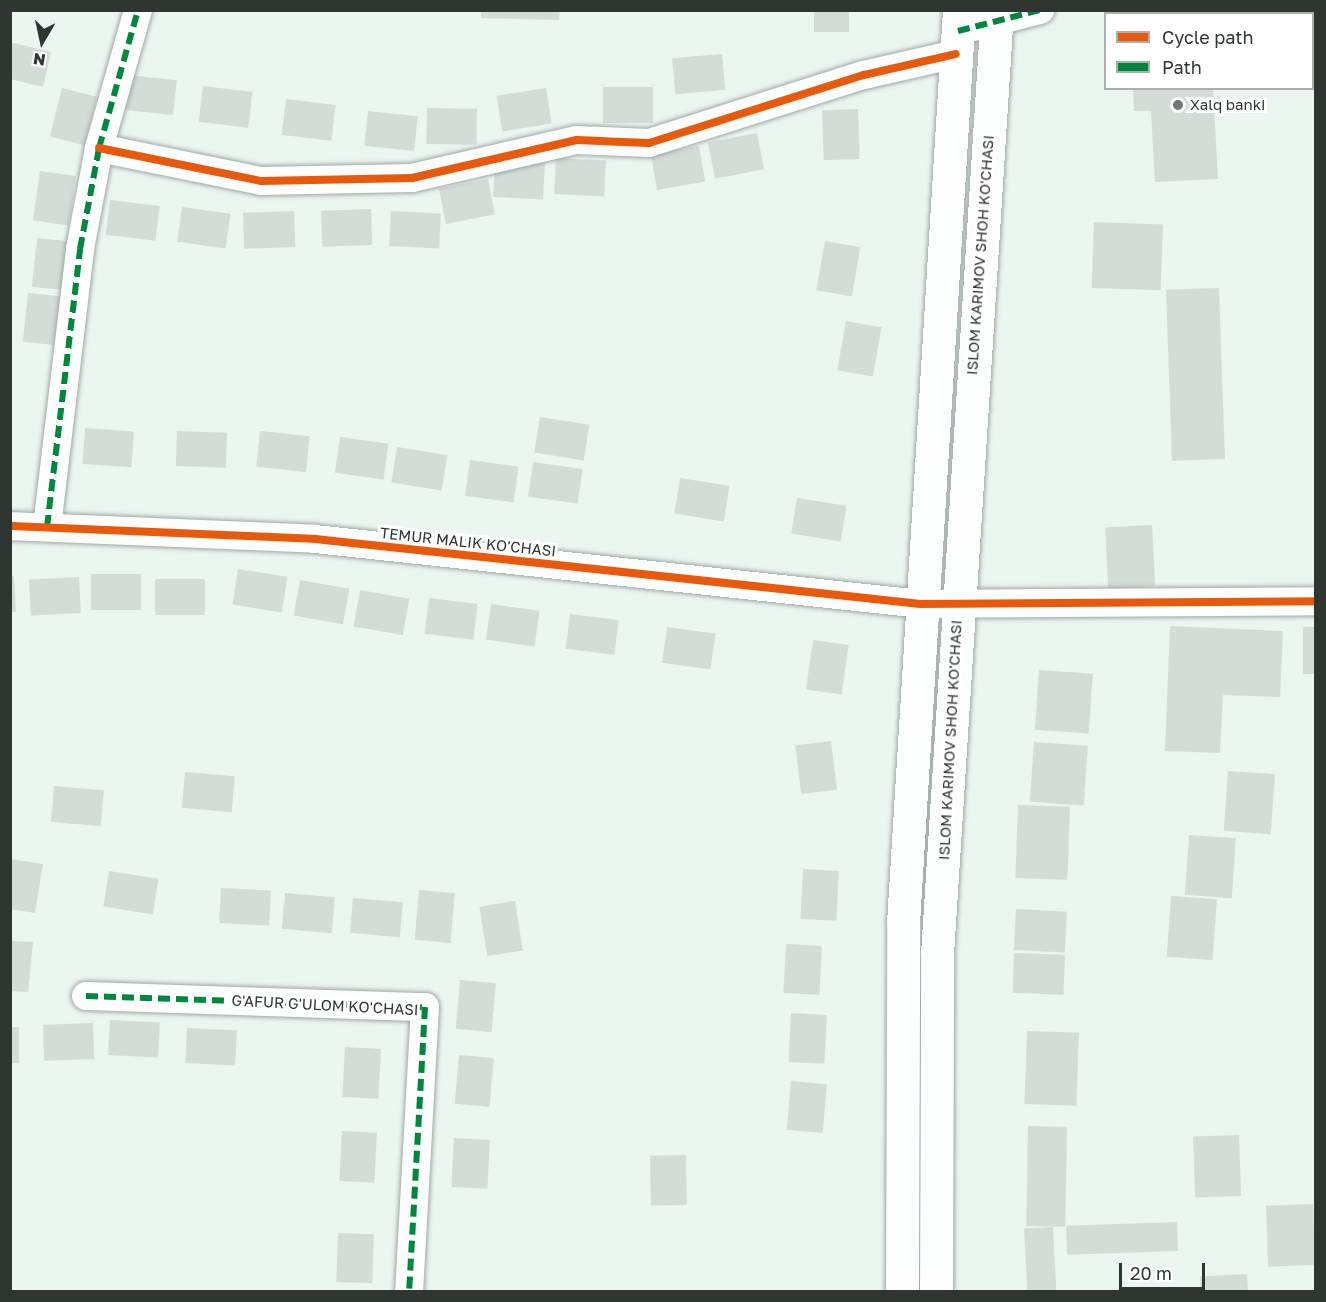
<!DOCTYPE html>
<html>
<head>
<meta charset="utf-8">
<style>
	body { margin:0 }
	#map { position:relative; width:1326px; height:1302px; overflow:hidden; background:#ebf6f0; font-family:"Golos Text",sans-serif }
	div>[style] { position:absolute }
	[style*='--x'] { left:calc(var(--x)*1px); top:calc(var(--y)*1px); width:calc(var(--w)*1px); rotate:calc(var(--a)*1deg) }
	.building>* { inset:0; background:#d3dcd7; transform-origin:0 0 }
	.roads { filter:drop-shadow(0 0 2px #a0a8a4) drop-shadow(0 0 2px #a0a8a4) }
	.minor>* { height:28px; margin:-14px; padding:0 14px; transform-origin:14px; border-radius:14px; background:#fcfefd }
	.major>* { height:33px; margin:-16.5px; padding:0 16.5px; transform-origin:16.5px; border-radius:16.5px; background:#fcfefd }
	.quiet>* { height:6px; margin-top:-3px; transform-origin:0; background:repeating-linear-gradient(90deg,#00873e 0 12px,transparent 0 18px) }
	.cycleway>* { height:8px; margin:-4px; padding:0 4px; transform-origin:4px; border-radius:4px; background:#e8590c }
	.dots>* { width:16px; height:16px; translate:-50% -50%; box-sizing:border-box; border:3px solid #fff; border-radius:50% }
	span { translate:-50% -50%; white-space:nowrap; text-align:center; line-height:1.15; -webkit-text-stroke:6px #fff; paint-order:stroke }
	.poi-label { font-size:15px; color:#2f3632 }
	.left { translate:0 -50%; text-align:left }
	.street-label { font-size:15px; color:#2f3632 }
	.frame { position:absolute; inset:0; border:12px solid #2f3632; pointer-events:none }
	.legend { position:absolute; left:1104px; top:12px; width:210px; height:78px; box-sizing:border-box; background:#fff; border:2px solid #acafad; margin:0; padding:8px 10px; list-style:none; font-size:18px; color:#2f3632 }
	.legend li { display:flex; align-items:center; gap:12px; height:30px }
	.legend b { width:30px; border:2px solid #acafad }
	.north { position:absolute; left:12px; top:12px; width:60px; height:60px; -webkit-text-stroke:4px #fff; paint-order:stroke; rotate:189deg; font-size:16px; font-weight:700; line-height:24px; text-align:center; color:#2f3632 }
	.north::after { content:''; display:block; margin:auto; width:21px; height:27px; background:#2f3632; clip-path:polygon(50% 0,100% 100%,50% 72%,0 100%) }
	.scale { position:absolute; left:1119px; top:1263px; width:86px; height:27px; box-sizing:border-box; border:3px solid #2f3632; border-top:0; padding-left:8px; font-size:18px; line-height:21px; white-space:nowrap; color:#2f3632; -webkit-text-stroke:4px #fff; paint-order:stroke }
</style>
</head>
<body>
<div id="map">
	<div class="building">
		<i style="clip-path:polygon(481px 10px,560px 10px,559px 20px,481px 18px)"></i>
		<i style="left:814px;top:10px;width:35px;height:22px"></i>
		<i style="clip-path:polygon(10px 42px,51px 52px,43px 87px,10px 79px)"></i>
		<i style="left:722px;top:54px;width:36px;height:50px;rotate:85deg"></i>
		<i style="left:127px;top:75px;width:50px;height:35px;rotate:6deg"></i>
		<i style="left:203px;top:86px;width:50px;height:36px;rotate:7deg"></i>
		<i style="left:603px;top:87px;width:50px;height:36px"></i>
		<i style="left:62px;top:88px;width:36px;height:50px;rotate:14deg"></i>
		<i style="left:546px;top:88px;width:36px;height:50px;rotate:81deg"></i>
		<i style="clip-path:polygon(1133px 88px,1213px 88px,1218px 179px,1155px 182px,1151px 111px,1134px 111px)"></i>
		<i style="left:286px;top:99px;width:50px;height:36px;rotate:7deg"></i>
		<i style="left:427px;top:108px;width:50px;height:36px;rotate:1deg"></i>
		<i style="left:858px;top:109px;width:50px;height:36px;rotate:88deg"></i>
		<i style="left:368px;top:111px;width:50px;height:35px;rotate:6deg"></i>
		<i style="left:757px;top:133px;width:37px;height:50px;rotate:79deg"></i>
		<i style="left:699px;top:146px;width:36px;height:49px;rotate:80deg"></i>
		<i style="left:556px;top:158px;width:50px;height:36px;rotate:3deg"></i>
		<i style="left:495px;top:161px;width:50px;height:36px;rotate:3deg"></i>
		<i style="left:40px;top:171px;width:36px;height:50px;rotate:8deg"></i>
		<i style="left:488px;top:179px;width:36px;height:50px;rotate:79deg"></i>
		<i style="left:110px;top:200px;width:50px;height:35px;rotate:7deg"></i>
		<i style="left:182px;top:207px;width:49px;height:35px;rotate:8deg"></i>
		<i style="left:371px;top:209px;width:36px;height:50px;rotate:88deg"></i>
		<i style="left:294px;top:211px;width:36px;height:51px;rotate:88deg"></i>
		<i style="left:391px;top:211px;width:50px;height:35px;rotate:3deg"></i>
		<i style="left:1094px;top:222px;width:69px;height:66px;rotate:2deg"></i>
		<i style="left:37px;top:238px;width:36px;height:49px;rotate:6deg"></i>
		<i style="left:825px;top:241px;width:36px;height:50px;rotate:10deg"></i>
		<i style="left:1219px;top:288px;width:171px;height:53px;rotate:88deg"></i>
		<i style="left:28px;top:293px;width:36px;height:49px;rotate:6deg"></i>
		<i style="left:846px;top:321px;width:36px;height:50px;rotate:10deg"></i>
		<i style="left:540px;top:417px;width:50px;height:36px;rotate:9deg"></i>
		<i style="left:85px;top:428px;width:49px;height:36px;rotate:4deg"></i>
		<i style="left:177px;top:431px;width:50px;height:35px;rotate:2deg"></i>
		<i style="left:260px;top:431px;width:50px;height:36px;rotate:6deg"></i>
		<i style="left:340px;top:437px;width:49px;height:36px;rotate:8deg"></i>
		<i style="left:397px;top:447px;width:51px;height:36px;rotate:9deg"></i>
		<i style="left:470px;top:460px;width:49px;height:36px;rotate:8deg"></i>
		<i style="left:533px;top:462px;width:50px;height:35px;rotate:8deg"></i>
		<i style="left:680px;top:478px;width:50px;height:36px;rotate:9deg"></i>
		<i style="left:797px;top:498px;width:50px;height:36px;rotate:9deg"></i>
		<i style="left:1152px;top:525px;width:61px;height:47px;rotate:87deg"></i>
		<i style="left:238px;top:569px;width:50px;height:36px;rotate:9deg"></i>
		<i style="left:91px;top:574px;width:50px;height:36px"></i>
		<i style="clip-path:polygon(14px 576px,16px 612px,10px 612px,10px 577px)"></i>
		<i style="left:79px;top:577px;width:36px;height:50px;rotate:87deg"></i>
		<i style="left:155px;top:579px;width:50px;height:36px"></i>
		<i style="left:300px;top:580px;width:50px;height:36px;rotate:10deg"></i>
		<i style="left:360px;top:590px;width:50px;height:37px;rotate:10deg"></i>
		<i style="left:429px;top:598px;width:49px;height:36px;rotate:7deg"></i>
		<i style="left:491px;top:604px;width:49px;height:36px;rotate:8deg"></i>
		<i style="left:570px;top:614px;width:49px;height:35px;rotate:7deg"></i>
		<i style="clip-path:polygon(1170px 626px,1283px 631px,1280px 697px,1223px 695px,1220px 753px,1165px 751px)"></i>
		<i style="left:667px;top:627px;width:49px;height:36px;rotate:8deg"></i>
		<i style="left:1303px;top:627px;width:13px;height:47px"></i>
		<i style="left:813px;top:640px;width:36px;height:50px;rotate:8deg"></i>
		<i style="left:1039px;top:670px;width:54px;height:60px;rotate:4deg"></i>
		<i style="left:831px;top:741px;width:49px;height:36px;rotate:83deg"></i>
		<i style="left:1034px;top:742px;width:54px;height:60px;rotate:4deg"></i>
		<i style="left:1228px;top:771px;width:47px;height:60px;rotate:4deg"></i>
		<i style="left:185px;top:772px;width:50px;height:36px;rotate:5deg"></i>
		<i style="left:54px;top:786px;width:50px;height:36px;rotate:5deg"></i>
		<i style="left:1018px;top:805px;width:52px;height:73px;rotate:2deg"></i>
		<i style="left:1189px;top:835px;width:47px;height:60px;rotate:4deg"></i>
		<i style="clip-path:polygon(10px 859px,43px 864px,35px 913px,10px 909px)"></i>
		<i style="left:803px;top:869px;width:36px;height:50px;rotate:3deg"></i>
		<i style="left:109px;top:871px;width:50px;height:36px;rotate:9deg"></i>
		<i style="left:221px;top:888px;width:50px;height:35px;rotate:3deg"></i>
		<i style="left:419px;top:890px;width:36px;height:50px;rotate:5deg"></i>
		<i style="left:285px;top:893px;width:50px;height:36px;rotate:5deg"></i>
		<i style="left:1171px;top:896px;width:46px;height:61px;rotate:4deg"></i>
		<i style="left:353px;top:898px;width:50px;height:35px;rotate:5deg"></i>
		<i style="left:515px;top:901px;width:50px;height:36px;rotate:81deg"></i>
		<i style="left:1016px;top:909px;width:51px;height:41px;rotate:3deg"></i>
		<i style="clip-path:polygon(10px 941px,33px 942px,28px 992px,10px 991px)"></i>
		<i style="left:786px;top:944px;width:36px;height:49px;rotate:3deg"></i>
		<i style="left:1014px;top:953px;width:51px;height:40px;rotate:2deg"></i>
		<i style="left:460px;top:980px;width:36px;height:49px;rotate:5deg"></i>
		<i style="left:791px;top:1013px;width:36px;height:49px;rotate:3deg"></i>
		<i style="left:110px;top:1020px;width:50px;height:35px;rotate:3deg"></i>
		<i style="left:93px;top:1023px;width:36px;height:50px;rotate:88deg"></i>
		<i style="left:10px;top:1027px;width:9px;height:36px"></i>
		<i style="left:187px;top:1028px;width:50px;height:35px;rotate:3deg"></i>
		<i style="left:1027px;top:1031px;width:52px;height:73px;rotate:2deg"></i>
		<i style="left:345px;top:1047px;width:36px;height:50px;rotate:3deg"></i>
		<i style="left:459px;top:1055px;width:35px;height:49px;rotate:5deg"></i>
		<i style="left:791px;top:1081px;width:36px;height:49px;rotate:5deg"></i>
		<i style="left:1028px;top:1126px;width:39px;height:100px;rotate:1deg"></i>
		<i style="left:342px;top:1131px;width:35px;height:50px;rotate:3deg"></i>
		<i style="left:1239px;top:1135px;width:61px;height:46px;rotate:88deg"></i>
		<i style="left:454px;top:1138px;width:36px;height:49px;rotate:3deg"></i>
		<i style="left:686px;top:1155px;width:50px;height:36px;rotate:89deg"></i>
		<i style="left:1313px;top:1204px;width:61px;height:47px;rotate:88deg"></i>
		<i style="left:1177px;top:1222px;width:29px;height:111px;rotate:88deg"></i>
		<i style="left:1053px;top:1227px;width:65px;height:29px;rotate:87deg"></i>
		<i style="left:338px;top:1233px;width:36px;height:49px;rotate:2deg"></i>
		<i style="left:1247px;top:1274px;width:18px;height:47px;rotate:87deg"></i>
	</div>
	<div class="roads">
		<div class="minor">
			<i style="--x:958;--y:31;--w:85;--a:-14.4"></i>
			<i style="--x:99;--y:148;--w:165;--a:11.5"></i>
			<i style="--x:261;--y:181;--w:151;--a:-1.1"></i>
			<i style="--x:412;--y:178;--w:169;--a:-13"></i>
			<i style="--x:577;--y:140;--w:72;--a:2.4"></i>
			<i style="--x:649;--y:143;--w:225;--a:-17.6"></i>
			<i style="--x:864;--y:75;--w:94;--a:-12.9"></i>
			<i style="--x:10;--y:526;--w:305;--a:2.4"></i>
			<i style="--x:315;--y:539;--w:609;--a:6.12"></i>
			<i style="--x:921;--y:604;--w:395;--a:-0.4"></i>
			<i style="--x:47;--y:527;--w:280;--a:-83.2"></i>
			<i style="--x:80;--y:249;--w:103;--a:-79.3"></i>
			<i style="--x:99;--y:148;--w:143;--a:-74.2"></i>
			<i style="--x:86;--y:996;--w:339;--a:1.9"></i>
			<i style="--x:425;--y:1007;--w:285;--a:93.2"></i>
		</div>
		<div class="major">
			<i style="--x:902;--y:1292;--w:369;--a:-89.8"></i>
			<i style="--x:903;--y:923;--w:915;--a:-86.49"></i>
			<i style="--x:936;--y:1292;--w:338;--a:-89.8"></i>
			<i style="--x:937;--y:954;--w:946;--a:-86.36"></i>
		</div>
	</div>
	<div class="quiet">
		<i style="--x:958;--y:31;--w:85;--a:-14.4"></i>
		<i style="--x:47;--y:527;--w:280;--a:-83.2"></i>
		<i style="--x:80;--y:249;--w:103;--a:-79.3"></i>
		<i style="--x:99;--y:148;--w:143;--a:-74.2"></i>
		<i style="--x:86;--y:996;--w:339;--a:1.9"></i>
		<i style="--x:425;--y:1007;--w:285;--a:93.2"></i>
	</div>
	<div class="cycleway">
		<i style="--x:99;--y:148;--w:165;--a:11.5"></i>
		<i style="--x:261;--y:181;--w:151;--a:-1.1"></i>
		<i style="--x:412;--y:178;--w:169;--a:-13"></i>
		<i style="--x:577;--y:140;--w:72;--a:2.4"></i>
		<i style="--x:649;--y:143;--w:225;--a:-17.6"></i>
		<i style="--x:864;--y:75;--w:94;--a:-12.9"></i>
		<i style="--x:10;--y:526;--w:305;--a:2.4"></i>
		<i style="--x:315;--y:539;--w:609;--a:6.12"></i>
		<i style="--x:921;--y:604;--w:395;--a:-0.4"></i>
	</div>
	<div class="dots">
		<i style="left:1178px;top:105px;background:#717974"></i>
	</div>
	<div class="poi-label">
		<span class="left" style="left:1190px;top:105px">Xalq banki</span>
	</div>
	<div class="street-label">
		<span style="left:980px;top:255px;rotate:-86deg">ISLOM KARIMOV SHOH KO'CHASI</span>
		<span style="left:468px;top:542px;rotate:6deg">TEMUR MALIK KO'CHASI</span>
		<span style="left:950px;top:740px;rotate:-87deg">ISLOM KARIMOV SHOH KO'CHASI</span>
		<span style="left:325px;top:1005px;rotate:3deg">G'AFUR G'ULOM KO'CHASI</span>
	</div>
	<div class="frame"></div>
	<ul class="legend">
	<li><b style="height:8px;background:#e8590c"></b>Cycle path</li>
	<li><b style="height:8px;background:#00873e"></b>Path</li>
	</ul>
	<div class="north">N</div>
	<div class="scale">20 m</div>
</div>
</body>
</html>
